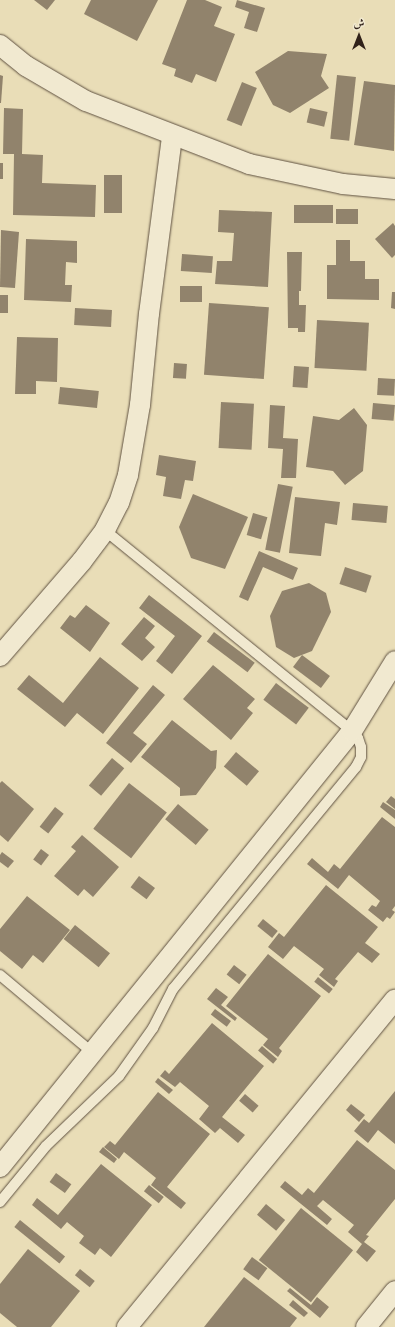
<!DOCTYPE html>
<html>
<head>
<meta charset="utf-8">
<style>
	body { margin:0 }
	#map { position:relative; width:395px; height:1327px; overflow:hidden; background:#e9ddb7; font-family:"Libre Bodoni",Amiri,serif }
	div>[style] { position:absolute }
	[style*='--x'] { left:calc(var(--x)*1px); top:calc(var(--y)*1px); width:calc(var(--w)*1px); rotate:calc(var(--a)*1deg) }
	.building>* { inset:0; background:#91836c; transform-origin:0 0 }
	.roads { filter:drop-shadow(0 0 1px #5f5141) drop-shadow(0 0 1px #5f5141) }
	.service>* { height:10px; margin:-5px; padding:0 5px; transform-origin:5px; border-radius:5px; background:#f1e9d0 }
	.minor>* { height:20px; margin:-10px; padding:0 10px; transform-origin:10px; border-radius:10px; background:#f1e9d0 }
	span { translate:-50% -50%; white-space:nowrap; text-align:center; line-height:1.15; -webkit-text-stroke:3px #f1e9d0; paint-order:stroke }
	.north { position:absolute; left:339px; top:16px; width:40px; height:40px; -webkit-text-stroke:3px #f1e9d0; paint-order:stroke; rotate:0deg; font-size:11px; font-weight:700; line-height:16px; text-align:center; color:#31221a }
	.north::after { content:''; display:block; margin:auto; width:14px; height:18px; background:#31221a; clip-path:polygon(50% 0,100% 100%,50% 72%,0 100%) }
</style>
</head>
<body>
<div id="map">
	<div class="building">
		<i style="clip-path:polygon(34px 0,55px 0,47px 10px)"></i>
		<i style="clip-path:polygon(91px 0,158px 0,137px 41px,84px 14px)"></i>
		<i style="clip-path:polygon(187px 0,205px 0,222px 7px,214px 26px,235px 34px,216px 82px,196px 74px,192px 83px,174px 76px,176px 69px,162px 64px)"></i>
		<i style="clip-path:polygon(237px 0,265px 8px,257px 32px,244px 28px,249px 12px,235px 7px)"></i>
		<i style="clip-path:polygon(288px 51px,327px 54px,321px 76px,329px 88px,290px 113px,273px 105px,255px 72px)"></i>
		<i style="clip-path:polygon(0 75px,3px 76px,1px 103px,0 103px)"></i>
		<i style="left:337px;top:75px;width:19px;height:64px;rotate:6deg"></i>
		<i style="clip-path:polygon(364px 81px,395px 85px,394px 151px,354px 145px)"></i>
		<i style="left:242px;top:82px;width:16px;height:41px;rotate:22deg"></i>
		<i style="clip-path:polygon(4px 108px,23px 109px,22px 154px,43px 155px,42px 183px,96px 185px,95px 217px,13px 215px,14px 154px,3px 154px)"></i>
		<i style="left:310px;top:108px;width:18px;height:15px;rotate:13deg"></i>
		<i style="left:0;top:163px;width:3px;height:16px"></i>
		<i style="left:104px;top:175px;width:18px;height:38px"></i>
		<i style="left:294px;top:205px;width:39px;height:18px"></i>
		<i style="left:336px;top:209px;width:22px;height:15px"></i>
		<i style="clip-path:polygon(219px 210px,272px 212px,268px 287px,215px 284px,217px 261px,232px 261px,234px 233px,218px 232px)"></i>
		<i style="clip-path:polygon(393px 223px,395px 226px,395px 255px,392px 258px,375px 239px)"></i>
		<i style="clip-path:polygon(1px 230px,19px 232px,15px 288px,0 287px)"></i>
		<i style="clip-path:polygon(26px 239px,77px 241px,77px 263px,66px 262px,65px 285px,72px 285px,71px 302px,24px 300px)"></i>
		<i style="clip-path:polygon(336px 240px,350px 240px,350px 261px,365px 261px,365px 279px,379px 279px,379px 300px,327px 299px,327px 265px,336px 265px)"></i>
		<i style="clip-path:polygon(287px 252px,302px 252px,301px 291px,299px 291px,299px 305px,306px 305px,305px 332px,298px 332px,298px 328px,288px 328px)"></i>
		<i style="left:182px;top:254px;width:31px;height:17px;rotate:4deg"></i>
		<i style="left:180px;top:286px;width:22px;height:16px"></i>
		<i style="clip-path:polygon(392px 292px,395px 292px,395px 309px,391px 308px)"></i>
		<i style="left:0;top:295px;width:8px;height:18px"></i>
		<i style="left:209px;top:303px;width:60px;height:72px;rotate:4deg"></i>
		<i style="left:75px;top:308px;width:37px;height:17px;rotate:3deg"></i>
		<i style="left:317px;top:320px;width:52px;height:48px;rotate:3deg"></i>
		<i style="clip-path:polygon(17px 337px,58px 338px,57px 382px,36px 381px,36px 394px,15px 394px)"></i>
		<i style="left:174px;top:363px;width:13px;height:15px;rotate:4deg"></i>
		<i style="left:294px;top:366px;width:15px;height:21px;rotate:4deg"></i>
		<i style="left:378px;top:378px;width:17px;height:17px;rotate:3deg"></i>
		<i style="left:60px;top:387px;width:39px;height:17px;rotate:6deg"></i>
		<i style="left:221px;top:402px;width:33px;height:46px;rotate:3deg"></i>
		<i style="left:373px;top:403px;width:22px;height:16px;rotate:5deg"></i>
		<i style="clip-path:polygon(270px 405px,285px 406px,283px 438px,298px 439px,296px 478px,281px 478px,283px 449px,268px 448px)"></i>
		<i style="clip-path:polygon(354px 408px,367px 425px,363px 471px,345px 485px,333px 471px,306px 467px,313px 416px,339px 420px)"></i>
		<i style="clip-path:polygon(159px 455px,196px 461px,193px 481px,185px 480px,181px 499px,163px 496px,166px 477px,156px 475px)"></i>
		<i style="left:278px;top:484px;width:15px;height:67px;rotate:11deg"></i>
		<i style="clip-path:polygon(193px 494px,248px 517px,225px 569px,191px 558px,179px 527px)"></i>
		<i style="clip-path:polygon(295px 497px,340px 502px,337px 525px,325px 523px,321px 556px,289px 553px)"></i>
		<i style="left:353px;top:503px;width:35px;height:17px;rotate:5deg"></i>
		<i style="left:253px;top:513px;width:15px;height:23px;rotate:16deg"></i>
		<i style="clip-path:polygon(259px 551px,298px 568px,293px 580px,263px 567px,248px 601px,239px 597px)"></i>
		<i style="left:345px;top:567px;width:28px;height:18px;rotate:18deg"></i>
		<i style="clip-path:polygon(309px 583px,326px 593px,331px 612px,312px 651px,294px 658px,276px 647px,270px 616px,282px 591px)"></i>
		<i style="clip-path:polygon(149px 595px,202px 636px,172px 674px,156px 661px,175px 636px,139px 608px)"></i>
		<i style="clip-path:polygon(86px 605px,110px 623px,90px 652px,60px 628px,70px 615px,75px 618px)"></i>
		<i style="clip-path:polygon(144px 617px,155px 626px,145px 638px,155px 647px,142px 661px,121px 644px)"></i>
		<i style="left:214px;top:632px;width:51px;height:12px;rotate:37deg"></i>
		<i style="left:302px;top:655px;width:35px;height:15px;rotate:37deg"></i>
		<i style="clip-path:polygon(100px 657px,139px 688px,103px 734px,77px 713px,65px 727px,17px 689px,29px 675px,63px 703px)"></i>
		<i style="clip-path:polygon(213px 665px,255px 699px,247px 708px,253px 713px,231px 740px,183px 699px)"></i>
		<i style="left:276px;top:683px;width:41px;height:21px;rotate:37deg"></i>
		<i style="clip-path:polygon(153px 685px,165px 695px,133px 733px,147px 744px,131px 763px,106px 743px)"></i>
		<i style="clip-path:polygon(172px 720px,211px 751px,217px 750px,216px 768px,196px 795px,180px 796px,180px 788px,141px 757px)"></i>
		<i style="left:236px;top:752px;width:30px;height:19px;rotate:40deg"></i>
		<i style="left:112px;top:758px;width:16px;height:36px;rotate:40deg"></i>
		<i style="clip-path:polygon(2px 781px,34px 809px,8px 842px,0 835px,0 783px)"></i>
		<i style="left:129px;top:783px;width:48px;height:58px;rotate:38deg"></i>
		<i style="clip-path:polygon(391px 796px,395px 799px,395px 809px,386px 802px)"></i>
		<i style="clip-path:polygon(383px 802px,395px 810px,395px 819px,380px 807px)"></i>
		<i style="left:178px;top:804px;width:40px;height:20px;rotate:40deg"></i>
		<i style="left:55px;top:807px;width:11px;height:25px;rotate:38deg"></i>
		<i style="clip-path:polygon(382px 817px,395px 827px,395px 906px,392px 910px,395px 912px,390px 919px,387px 917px,383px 922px,368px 910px,372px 905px,376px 907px,380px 901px,349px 875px,338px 889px,307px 864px,312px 858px,328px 872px,334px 864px,340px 869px)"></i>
		<i style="clip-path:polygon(82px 835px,119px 867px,93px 897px,84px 889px,78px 896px,54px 876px,76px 851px,71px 847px)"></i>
		<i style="left:41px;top:849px;width:10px;height:13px;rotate:37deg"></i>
		<i style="clip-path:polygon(2px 852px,14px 861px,8px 868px,0 862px,0 855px)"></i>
		<i style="left:139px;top:876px;width:20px;height:14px;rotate:37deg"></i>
		<i style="clip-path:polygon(326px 885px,378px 927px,365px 943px,380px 954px,372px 963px,358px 952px,335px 979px,338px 981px,334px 987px,319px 975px,324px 969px,294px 946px,283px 959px,268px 947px,279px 933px,284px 937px)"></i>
		<i style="clip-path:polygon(27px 896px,70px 930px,43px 963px,33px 955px,22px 969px,0 951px,0 929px)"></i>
		<i style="left:263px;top:919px;width:19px;height:9px;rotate:39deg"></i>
		<i style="left:75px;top:925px;width:45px;height:18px;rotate:39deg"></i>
		<i style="clip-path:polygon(268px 954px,321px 996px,279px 1048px,282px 1051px,278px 1057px,263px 1045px,268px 1039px,226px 1006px)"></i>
		<i style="left:234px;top:965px;width:16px;height:12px;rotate:38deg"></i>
		<i style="left:318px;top:977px;width:19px;height:6px;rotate:39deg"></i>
		<i style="clip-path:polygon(216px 988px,228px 997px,221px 1005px,237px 1018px,235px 1021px,207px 999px)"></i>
		<i style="left:215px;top:1009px;width:20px;height:7px;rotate:37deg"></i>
		<i style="clip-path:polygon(212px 1023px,264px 1066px,222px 1117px,245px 1135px,238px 1143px,220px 1128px,215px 1133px,199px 1119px,209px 1106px,180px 1082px,175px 1087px,160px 1076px,165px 1070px,169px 1074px)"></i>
		<i style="left:262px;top:1046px;width:20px;height:6px;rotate:41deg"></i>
		<i style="clip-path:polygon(158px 1078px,173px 1090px,169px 1094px,155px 1082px)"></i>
		<i style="clip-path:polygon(395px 1091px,395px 1144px,378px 1130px,368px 1143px,354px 1131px,364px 1119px,369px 1123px)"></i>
		<i style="clip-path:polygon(158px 1092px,210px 1134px,167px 1187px,186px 1203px,181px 1209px,151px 1185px,156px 1178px,124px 1152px,119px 1159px,104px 1147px,110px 1141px,115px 1145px)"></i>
		<i style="left:245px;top:1094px;width:18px;height:9px;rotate:41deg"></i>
		<i style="clip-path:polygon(351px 1104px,365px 1115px,359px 1122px,346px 1110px)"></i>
		<i style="clip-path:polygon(357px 1140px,395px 1170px,395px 1199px,366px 1235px,369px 1236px,364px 1242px,376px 1251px,367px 1262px,356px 1252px,362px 1244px,348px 1232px,354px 1225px,323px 1200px,317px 1206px,332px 1219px,327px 1225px,280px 1187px,285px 1181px,302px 1195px,308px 1188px,314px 1193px)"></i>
		<i style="clip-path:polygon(103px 1147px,117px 1159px,114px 1163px,99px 1152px)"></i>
		<i style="clip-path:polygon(101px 1164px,152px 1205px,111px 1257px,100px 1248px,95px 1255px,79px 1243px,84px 1236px,67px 1222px,61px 1229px,32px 1205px,37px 1198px,58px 1215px)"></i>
		<i style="left:56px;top:1173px;width:19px;height:11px;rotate:36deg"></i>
		<i style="left:149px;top:1185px;width:19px;height:8px;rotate:39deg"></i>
		<i style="left:266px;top:1204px;width:25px;height:14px;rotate:40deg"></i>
		<i style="left:301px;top:1208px;width:67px;height:67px;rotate:39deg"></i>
		<i style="left:20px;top:1220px;width:58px;height:9px;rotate:39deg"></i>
		<i style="clip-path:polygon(28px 1249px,80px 1291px,51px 1327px,17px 1327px,0 1313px,0 1284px)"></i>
		<i style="left:252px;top:1257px;width:19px;height:15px;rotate:36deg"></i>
		<i style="left:80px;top:1269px;width:19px;height:8px;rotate:39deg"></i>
		<i style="clip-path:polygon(244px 1277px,297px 1318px,290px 1327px,204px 1327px)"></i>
		<i style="clip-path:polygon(290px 1288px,311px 1305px,317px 1297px,329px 1307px,320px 1318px,287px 1291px)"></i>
		<i style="clip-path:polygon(293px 1300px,308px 1313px,304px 1317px,289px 1305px)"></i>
	</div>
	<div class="roads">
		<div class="service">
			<i style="--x:0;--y:975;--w:121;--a:40"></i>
			<i style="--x:0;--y:1202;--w:72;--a:-50.6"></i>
			<i style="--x:46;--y:1146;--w:101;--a:-43.8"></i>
			<i style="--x:119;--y:1076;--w:59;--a:-54.7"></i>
			<i style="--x:153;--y:1028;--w:44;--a:-62.9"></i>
			<i style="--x:173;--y:989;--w:288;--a:-50.5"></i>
			<i style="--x:356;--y:767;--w:11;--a:-63"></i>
			<i style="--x:361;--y:757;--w:10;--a:-90"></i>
			<i style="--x:361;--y:747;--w:9;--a:-108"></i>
			<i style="--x:358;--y:738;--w:9;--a:-131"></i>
			<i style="--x:352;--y:731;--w:318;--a:-140.9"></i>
		</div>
		<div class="minor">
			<i style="--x:0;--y:45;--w:33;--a:39"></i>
			<i style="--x:26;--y:66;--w:69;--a:30.3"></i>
			<i style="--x:86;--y:101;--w:175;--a:21.1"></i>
			<i style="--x:249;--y:164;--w:96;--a:12"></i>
			<i style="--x:343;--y:184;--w:52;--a:5.5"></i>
			<i style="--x:0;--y:656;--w:125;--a:-49.2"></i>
			<i style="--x:82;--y:561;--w:39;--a:-53"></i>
			<i style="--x:105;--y:530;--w:30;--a:-63"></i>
			<i style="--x:119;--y:503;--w:29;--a:-72"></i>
			<i style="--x:128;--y:475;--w:71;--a:-80.3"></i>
			<i style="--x:140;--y:405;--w:91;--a:-84.4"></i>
			<i style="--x:149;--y:314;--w:179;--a:-82.6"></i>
			<i style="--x:0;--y:1167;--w:560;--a:-51.08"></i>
			<i style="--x:352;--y:731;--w:82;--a:-58.4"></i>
			<i style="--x:127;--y:1327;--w:423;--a:-50.7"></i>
			<i style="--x:366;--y:1327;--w:46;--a:-51.1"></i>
		</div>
	</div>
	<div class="north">ش</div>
</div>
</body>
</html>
